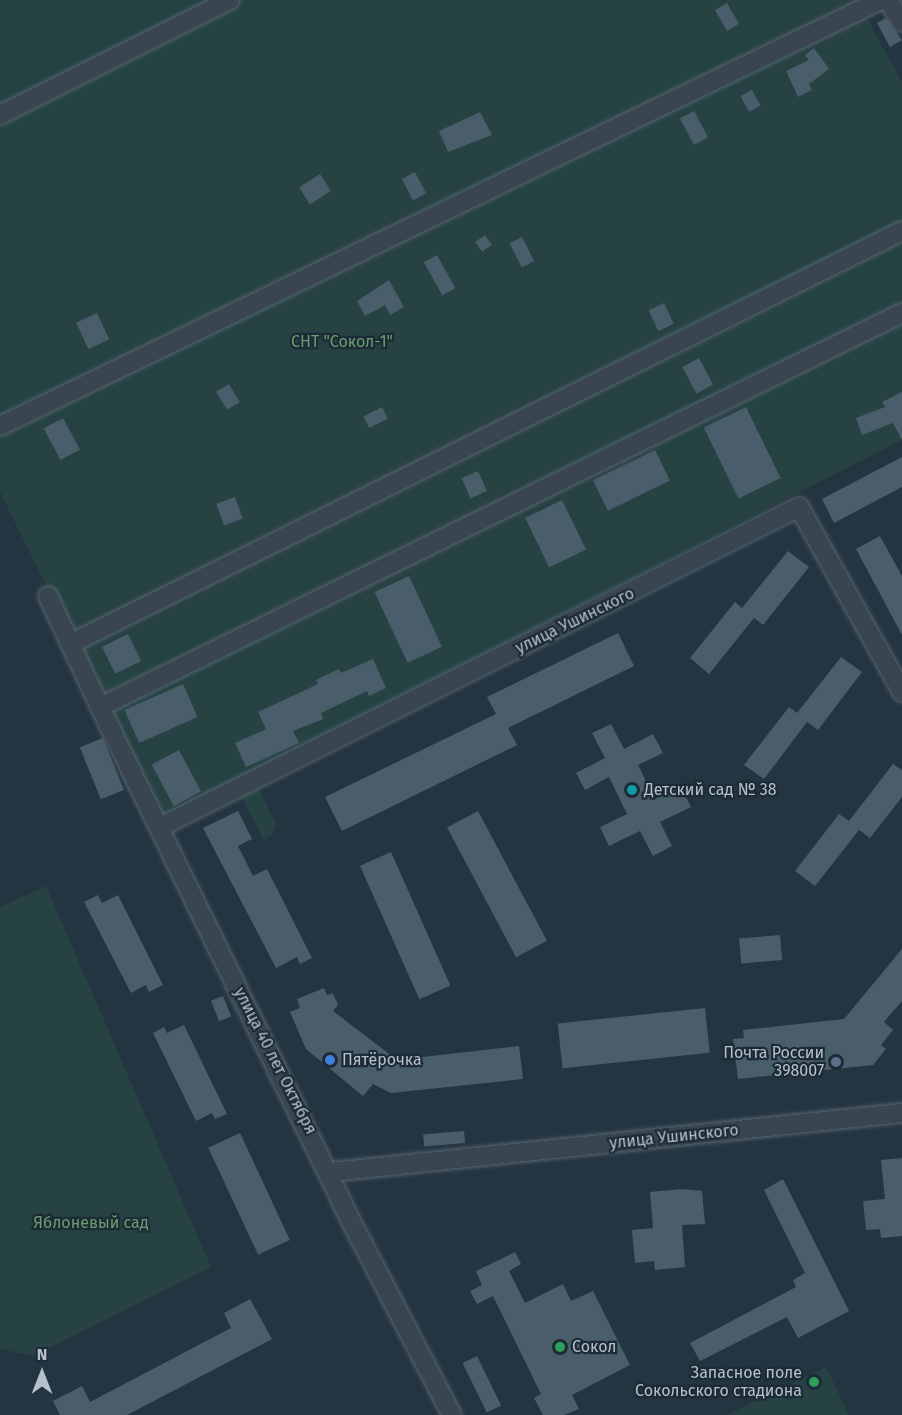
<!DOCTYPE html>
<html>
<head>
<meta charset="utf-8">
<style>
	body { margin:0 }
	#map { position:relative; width:902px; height:1415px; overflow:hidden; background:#243542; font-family:"Fira Sans",sans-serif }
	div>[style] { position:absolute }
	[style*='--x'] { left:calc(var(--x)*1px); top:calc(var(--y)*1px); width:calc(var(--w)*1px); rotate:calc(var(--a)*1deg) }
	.green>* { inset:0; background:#264242 }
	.building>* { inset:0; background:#4a5d6a; transform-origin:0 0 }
	.roads { filter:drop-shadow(0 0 2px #56646e) drop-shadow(0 0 2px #56646e) }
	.minor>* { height:18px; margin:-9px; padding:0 9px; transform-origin:9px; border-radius:9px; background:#394651 }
	.dots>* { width:16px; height:16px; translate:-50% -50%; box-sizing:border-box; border:3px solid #1d2b36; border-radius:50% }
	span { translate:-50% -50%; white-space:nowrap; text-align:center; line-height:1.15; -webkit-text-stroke:4.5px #1d2b36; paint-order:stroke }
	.park-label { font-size:16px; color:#6b9d70 }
	.street-label { font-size:16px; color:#b5c1cb }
	.poi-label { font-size:16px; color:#b5c1cb }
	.left { translate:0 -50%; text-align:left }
	.right { translate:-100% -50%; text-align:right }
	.north { position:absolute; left:12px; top:1343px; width:60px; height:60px; -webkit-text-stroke:4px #1d2b36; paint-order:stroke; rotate:0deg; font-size:16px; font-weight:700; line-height:24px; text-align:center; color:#b5c1cb }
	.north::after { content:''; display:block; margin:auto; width:21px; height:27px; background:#b5c1cb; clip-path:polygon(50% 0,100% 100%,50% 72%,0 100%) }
</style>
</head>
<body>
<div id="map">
	<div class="green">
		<i style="clip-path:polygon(0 0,857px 0,902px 82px,902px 440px,161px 818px,0 492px)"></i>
		<i style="clip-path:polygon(258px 788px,276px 824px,272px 835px,264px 840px,241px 796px)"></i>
		<i style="clip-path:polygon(46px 886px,211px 1267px,33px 1356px,0 1349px,0 907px)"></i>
		<i style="clip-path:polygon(826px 1367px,849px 1415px,727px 1415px,764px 1397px)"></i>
	</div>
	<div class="building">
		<i style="left:727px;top:3px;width:24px;height:14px;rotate:60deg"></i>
		<i style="clip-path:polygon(886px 18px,902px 40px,890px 47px,877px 23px)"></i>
		<i style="clip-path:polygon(814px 48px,829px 69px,809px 84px,812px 90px,798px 97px,786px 71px,809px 60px,805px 55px)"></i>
		<i style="left:752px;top:90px;width:18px;height:13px;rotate:61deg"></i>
		<i style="left:694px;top:111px;width:30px;height:16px;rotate:62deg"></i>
		<i style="clip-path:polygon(480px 112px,492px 135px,448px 152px,439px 131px)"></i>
		<i style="left:415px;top:172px;width:24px;height:15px;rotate:62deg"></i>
		<i style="left:320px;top:174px;width:20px;height:25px;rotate:57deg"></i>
		<i style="left:485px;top:235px;width:12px;height:12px;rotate:55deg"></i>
		<i style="left:522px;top:237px;width:27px;height:14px;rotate:63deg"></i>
		<i style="left:437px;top:255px;width:38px;height:15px;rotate:61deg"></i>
		<i style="clip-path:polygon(389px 280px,404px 307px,390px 315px,385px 305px,365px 316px,357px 301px)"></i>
		<i style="left:664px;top:303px;width:23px;height:17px;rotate:65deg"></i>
		<i style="left:97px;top:313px;width:29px;height:23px;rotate:65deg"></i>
		<i style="left:699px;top:358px;width:30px;height:19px;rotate:62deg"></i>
		<i style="left:229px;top:384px;width:21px;height:15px;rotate:59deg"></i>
		<i style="clip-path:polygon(902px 392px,902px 440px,893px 423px,862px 435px,856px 418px,885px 407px,882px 402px)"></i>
		<i style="left:382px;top:407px;width:13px;height:21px;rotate:63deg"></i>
		<i style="left:746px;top:407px;width:79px;height:47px;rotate:64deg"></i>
		<i style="left:63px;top:418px;width:36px;height:22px;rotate:62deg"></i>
		<i style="left:655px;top:450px;width:34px;height:69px;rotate:64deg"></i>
		<i style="clip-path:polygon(902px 457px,902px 487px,834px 523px,822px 499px)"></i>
		<i style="left:478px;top:471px;width:22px;height:18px;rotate:66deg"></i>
		<i style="left:235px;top:497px;width:23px;height:20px;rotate:70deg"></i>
		<i style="left:562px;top:500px;width:55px;height:41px;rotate:64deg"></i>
		<i style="clip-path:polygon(880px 536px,902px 576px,902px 635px,856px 549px)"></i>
		<i style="clip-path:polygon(788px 551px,809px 567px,763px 625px,754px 618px,709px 674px,690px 658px,735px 602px,742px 608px)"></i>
		<i style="left:409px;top:576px;width:78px;height:38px;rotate:65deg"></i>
		<i style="clip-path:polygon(618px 633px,634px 666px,508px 728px,517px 745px,342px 831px,325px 797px,496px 714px,487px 697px)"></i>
		<i style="left:128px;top:634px;width:30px;height:29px;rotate:64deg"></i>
		<i style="clip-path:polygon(841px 657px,862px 672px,818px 730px,807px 722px,764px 779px,744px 765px,789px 707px,797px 713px)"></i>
		<i style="clip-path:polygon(373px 659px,386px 688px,369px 696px,367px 691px,321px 713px,323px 719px,293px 731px,299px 743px,246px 767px,235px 743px,266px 729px,258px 712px,318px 684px,316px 680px,339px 669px,341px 673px)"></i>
		<i style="left:183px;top:684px;width:36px;height:64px;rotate:66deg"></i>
		<i style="clip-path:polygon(611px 724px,624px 749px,653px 734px,663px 753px,638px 765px,655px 799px,680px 786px,691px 807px,660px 822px,672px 846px,653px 856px,640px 831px,609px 846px,600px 827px,627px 814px,609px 777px,585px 790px,576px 773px,605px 758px,592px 733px)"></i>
		<i style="left:103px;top:738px;width:56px;height:25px;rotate:68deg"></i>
		<i style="left:179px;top:750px;width:47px;height:31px;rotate:62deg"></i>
		<i style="clip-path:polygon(893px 764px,902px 770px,902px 797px,870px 838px,859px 830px,815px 886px,795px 871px,839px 814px,849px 821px)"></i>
		<i style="clip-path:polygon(238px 811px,252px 839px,238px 846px,253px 876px,267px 869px,312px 958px,300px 964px,297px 957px,276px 968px,203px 828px)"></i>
		<i style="left:478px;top:811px;width:147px;height:35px;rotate:62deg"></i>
		<i style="left:391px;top:852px;width:146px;height:34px;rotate:66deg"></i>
		<i style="clip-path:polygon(98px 895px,102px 903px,118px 895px,163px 985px,149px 992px,146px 985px,131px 993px,84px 902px)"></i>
		<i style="left:780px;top:935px;width:25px;height:41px;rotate:85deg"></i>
		<i style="clip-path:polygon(902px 949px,902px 1001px,884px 1022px,893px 1030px,881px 1045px,886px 1049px,873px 1065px,738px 1079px,733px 1039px,744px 1038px,743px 1030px,844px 1019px)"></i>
		<i style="clip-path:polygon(324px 988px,327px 995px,333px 993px,338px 1005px,333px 1011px,397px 1060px,519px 1046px,523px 1079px,391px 1093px,373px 1084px,363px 1096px,306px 1049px,290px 1012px,300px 1008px,297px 999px)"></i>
		<i style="left:223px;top:996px;width:22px;height:13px;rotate:68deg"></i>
		<i style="left:705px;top:1008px;width:45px;height:148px;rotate:84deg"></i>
		<i style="clip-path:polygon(184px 1025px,227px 1114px,215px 1119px,212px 1113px,196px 1121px,153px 1033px,164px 1027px,167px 1033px)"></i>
		<i style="left:464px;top:1131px;width:12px;height:41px;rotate:85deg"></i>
		<i style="left:240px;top:1133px;width:118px;height:35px;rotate:65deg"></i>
		<i style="clip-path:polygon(902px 1158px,902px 1236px,881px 1238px,880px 1229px,866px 1230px,863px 1201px,885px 1199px,881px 1160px)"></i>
		<i style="clip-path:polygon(783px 1179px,849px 1311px,798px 1338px,787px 1317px,700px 1361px,690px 1343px,796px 1287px,793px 1280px,805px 1273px,764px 1190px)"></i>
		<i style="clip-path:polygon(682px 1189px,702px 1191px,705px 1224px,682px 1225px,685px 1267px,655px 1270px,654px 1261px,635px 1263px,632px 1230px,653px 1228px,650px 1192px)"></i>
		<i style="clip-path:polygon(515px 1252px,521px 1264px,509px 1271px,525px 1303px,563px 1284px,571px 1301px,593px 1291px,630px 1365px,572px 1395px,579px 1409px,564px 1415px,543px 1415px,534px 1398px,541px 1394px,493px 1296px,477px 1304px,470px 1291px,482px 1285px,476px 1271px)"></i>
		<i style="clip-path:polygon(250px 1299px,272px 1339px,127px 1415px,60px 1415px,53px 1401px,82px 1386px,90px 1402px,231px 1328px,224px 1313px)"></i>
		<i style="left:477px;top:1356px;width:55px;height:16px;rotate:64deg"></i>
	</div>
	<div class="roads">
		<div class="minor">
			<i style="--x:888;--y:0;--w:26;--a:58"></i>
			<i style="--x:0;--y:115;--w:257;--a:-26.6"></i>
			<i style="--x:0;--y:426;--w:979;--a:-25.81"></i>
			<i style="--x:48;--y:596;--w:123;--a:64.9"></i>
			<i style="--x:100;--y:707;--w:894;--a:-26.16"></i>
			<i style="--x:70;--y:644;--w:929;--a:-26.4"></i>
			<i style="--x:100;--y:707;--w:579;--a:63.97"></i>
			<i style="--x:354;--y:1227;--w:212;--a:62.5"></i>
			<i style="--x:160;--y:827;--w:715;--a:-26.6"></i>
			<i style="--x:799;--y:507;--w:212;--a:60.9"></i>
			<i style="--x:331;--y:1172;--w:574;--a:-5.9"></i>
		</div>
	</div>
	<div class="dots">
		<i style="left:632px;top:790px;background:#0f9aa8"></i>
		<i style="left:330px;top:1060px;background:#3f7fe0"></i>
		<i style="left:836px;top:1062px;background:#5c6f8a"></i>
		<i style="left:560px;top:1347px;background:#2e9e5b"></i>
		<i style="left:814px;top:1382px;background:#2e9e5b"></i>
	</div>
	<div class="park-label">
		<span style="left:342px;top:342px">СНТ "Сокол-1"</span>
		<span style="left:91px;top:1223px">Яблоневый сад</span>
	</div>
	<div class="street-label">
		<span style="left:575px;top:621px;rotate:-26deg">улица Ушинского</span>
		<span style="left:275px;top:1061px;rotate:63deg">улица 40 лет Октября</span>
		<span style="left:674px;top:1137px;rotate:-6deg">улица Ушинского</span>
	</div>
	<div class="poi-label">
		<span class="left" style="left:644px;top:790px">Детский сад № 38</span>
		<span class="right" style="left:824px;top:1062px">Почта России<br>398007</span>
		<span class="left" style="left:342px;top:1060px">Пятёрочка</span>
		<span class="left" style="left:572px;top:1347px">Сокол</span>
		<span class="right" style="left:802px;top:1382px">Запасное поле<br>Сокольского стадиона</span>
	</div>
	<div class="north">N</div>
</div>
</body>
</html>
